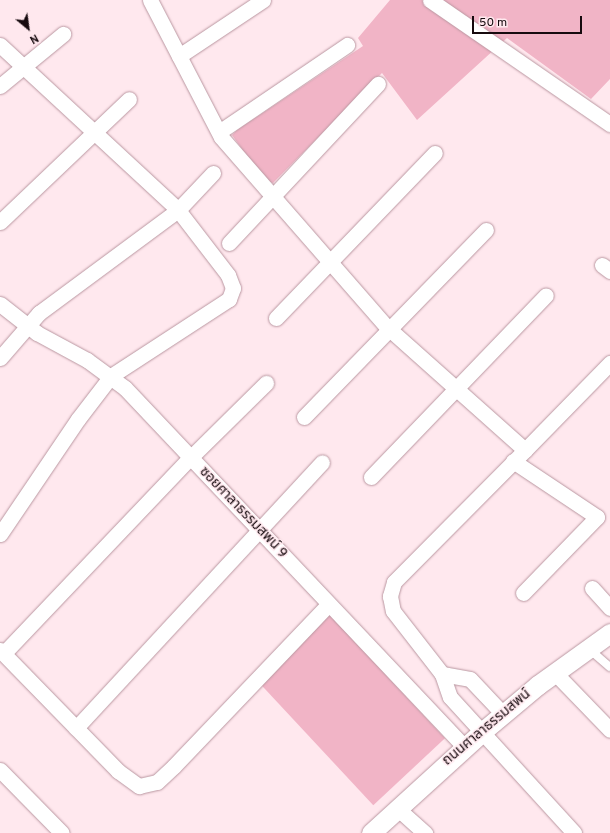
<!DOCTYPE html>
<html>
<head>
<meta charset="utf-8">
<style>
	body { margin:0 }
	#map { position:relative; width:610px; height:833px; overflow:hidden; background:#ffe8ee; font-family:Overpass,"Noto Sans Thai",sans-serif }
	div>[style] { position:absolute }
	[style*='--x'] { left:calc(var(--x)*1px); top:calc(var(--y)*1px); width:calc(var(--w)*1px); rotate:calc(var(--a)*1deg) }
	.green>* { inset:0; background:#f1b4c6; transform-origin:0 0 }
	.roads { filter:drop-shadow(0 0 1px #ba97a1) drop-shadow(0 0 1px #ba97a1) }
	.service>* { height:8px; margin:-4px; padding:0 4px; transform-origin:4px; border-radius:4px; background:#fff }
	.minor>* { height:15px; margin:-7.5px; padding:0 7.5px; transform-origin:7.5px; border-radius:7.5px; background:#fff }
	.tertiary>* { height:19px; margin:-9.5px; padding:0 9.5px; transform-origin:9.5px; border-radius:9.5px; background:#fff }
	span { translate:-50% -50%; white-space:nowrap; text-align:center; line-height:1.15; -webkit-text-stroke:3px #ffe8ee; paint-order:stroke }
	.street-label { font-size:14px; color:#160a0e }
	.north { position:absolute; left:8px; top:8px; width:40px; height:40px; -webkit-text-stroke:3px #ffe8ee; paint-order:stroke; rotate:151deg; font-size:11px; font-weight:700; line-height:16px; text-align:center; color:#160a0e }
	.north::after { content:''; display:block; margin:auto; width:14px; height:18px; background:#160a0e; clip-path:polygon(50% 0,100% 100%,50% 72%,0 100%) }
	.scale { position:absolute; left:472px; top:16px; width:110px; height:18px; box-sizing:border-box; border:2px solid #160a0e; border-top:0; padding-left:5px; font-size:12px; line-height:14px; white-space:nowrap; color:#160a0e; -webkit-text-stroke:3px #ffe8ee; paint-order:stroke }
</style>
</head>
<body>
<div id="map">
	<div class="green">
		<i style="clip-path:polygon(390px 0,610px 0,610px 79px,591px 99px,507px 38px,417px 120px,382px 73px,273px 183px,264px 180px,232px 135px,237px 130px,363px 46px,358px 38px)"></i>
		<i style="left:329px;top:614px;width:170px;height:98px;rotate:47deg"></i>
	</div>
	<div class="roads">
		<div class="service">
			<i style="--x:588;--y:648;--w:29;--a:41"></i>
		</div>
		<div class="minor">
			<i style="--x:150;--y:0;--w:154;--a:62.6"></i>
			<i style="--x:221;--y:137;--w:252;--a:48.9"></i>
			<i style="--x:387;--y:327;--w:185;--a:41.7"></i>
			<i style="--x:525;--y:450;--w:186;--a:134.8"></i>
			<i style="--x:394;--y:582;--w:15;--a:106"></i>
			<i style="--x:390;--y:596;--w:15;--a:79"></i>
			<i style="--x:393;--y:611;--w:80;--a:52.1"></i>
			<i style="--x:442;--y:674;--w:24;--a:71"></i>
			<i style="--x:450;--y:697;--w:184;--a:47.6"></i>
			<i style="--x:430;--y:0;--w:219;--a:34.6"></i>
			<i style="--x:0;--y:45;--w:243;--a:42.8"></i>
			<i style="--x:178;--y:210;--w:82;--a:52.4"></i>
			<i style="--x:228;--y:275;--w:14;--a:69"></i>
			<i style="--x:233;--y:288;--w:12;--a:110"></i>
			<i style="--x:229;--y:299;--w:141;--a:146.9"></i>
			<i style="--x:111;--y:376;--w:54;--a:127.5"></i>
			<i style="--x:78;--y:419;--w:139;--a:124.1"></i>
			<i style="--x:179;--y:56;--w:101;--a:-33.7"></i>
			<i style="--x:0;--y:86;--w:82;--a:-39.5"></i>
			<i style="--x:219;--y:132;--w:155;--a:-34.2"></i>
			<i style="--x:0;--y:222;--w:178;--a:-43.6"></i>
			<i style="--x:229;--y:243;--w:218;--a:-46.9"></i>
			<i style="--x:602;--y:265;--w:10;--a:37"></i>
			<i style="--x:0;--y:304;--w:47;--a:38.1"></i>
			<i style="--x:37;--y:333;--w:57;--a:28.4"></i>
			<i style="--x:87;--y:360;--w:47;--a:36.4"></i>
			<i style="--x:125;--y:388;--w:494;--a:46.6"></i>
			<i style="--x:276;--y:318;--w:229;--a:-46.1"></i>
			<i style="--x:0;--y:358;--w:60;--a:-49.1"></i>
			<i style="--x:39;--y:313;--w:173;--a:-36.5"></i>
			<i style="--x:178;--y:210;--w:51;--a:-46.6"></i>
			<i style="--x:304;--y:417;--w:261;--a:-45.8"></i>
			<i style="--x:525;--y:450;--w:122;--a:-45.7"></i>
			<i style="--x:513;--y:461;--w:101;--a:33.7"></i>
			<i style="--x:597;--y:517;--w:106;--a:134.2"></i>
			<i style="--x:371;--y:477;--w:252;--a:-46.1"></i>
			<i style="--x:592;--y:588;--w:27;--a:48"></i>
			<i style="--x:0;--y:650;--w:169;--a:45.7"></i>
			<i style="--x:118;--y:771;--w:26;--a:36"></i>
			<i style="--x:139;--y:786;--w:18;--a:-13"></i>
			<i style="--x:157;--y:782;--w:23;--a:-43"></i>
			<i style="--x:174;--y:766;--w:224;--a:-46.3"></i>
			<i style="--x:4;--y:653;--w:269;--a:-46.4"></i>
			<i style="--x:190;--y:458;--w:107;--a:-44.6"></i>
			<i style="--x:555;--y:673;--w:79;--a:46"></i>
			<i style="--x:442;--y:674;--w:28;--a:10"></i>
			<i style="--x:470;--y:679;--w:48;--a:46.7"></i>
			<i style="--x:76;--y:728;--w:362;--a:-47.2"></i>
			<i style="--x:0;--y:770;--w:88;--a:45.5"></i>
			<i style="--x:397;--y:808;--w:38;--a:42"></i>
		</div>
		<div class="tertiary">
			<i style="--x:371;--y:833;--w:151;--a:-42.3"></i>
			<i style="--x:483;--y:731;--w:72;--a:-39.9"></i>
			<i style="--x:538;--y:685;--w:89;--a:-35.8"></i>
		</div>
	</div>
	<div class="street-label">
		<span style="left:243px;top:513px;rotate:46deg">ซอยศาลาธรรมสพน์ 9</span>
		<span style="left:487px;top:728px;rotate:-40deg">ถนนศาลาธรรมสพน์</span>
	</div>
	<div class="north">N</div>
	<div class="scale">50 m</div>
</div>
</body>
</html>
